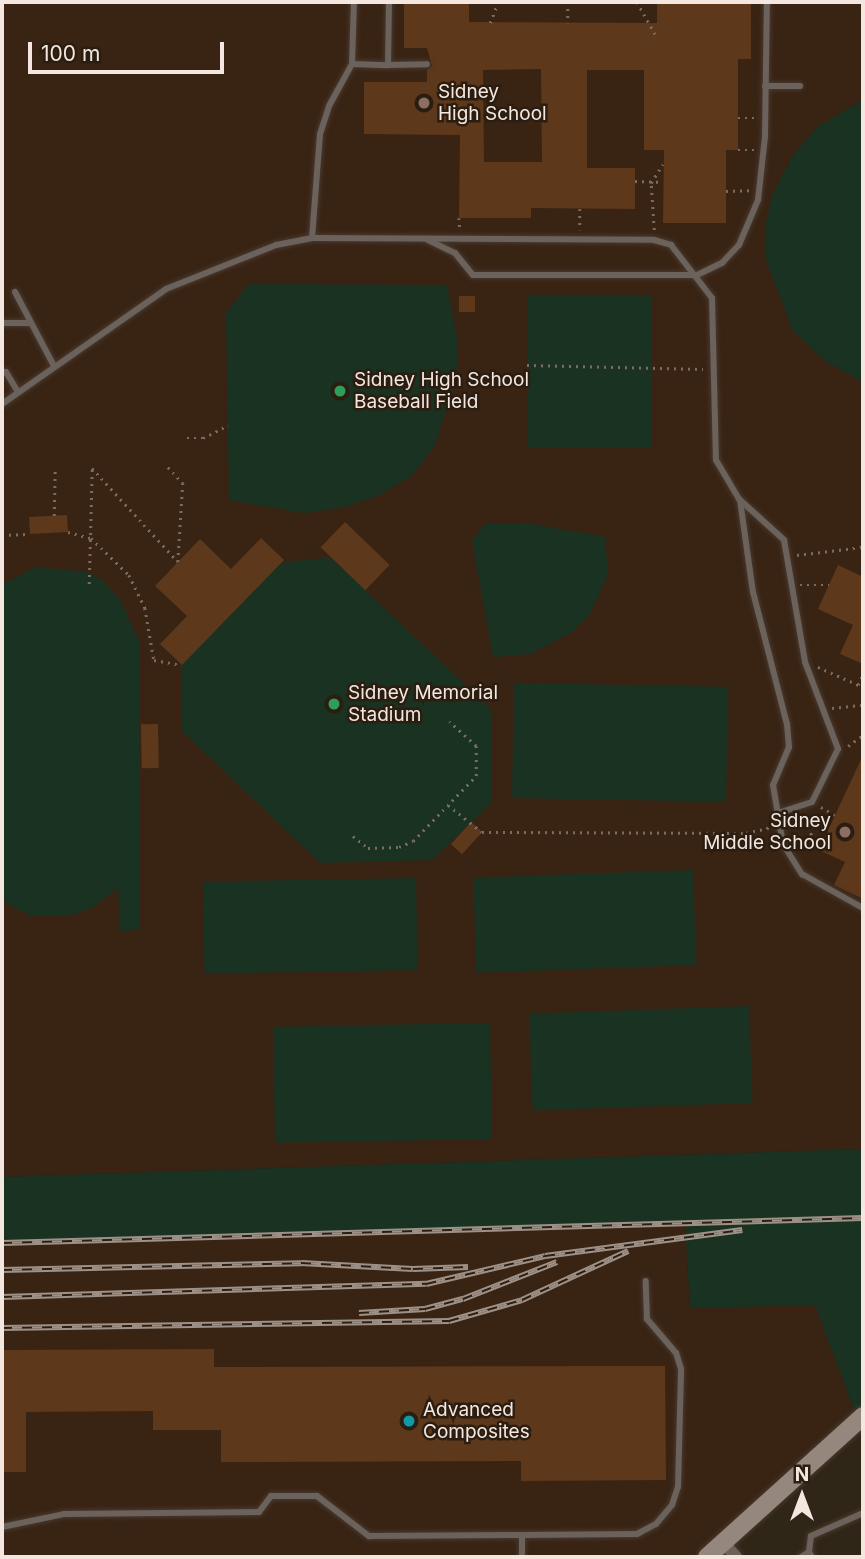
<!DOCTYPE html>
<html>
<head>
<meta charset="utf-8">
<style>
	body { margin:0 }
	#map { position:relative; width:865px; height:1559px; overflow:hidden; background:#2c1d11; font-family:Inter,sans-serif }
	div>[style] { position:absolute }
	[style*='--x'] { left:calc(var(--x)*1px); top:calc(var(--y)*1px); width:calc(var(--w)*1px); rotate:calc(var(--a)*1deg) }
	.commercial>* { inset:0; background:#302617 }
	.built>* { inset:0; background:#392414 }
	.green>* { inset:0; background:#1a3222; transform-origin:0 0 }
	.building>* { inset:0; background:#5e381b; transform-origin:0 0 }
	.path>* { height:2.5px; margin-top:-1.25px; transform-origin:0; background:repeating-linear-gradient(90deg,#7a6c62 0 2px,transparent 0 7px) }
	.roads { filter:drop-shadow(0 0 2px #48392e) drop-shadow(0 0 2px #48392e) }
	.service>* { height:6px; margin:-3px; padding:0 3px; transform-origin:3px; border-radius:3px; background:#6b625c }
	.minor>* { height:12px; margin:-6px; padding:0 6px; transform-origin:6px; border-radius:6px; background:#6b625c }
	.secondary>* { height:18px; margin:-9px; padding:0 9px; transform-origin:9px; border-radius:9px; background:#95877e }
	.rail>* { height:6px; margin-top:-3px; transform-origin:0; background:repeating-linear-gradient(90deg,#2c1d11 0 10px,#9e9188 0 20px); box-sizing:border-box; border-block:2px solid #9e9188 }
	.dots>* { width:19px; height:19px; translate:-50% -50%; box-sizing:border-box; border:4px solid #2c1d11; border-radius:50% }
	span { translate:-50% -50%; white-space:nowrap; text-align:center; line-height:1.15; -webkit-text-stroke:5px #2c1d11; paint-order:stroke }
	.poi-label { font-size:19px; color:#f3e7e0 }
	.left { translate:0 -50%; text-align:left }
	.right { translate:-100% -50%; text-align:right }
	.frame { position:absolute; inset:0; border:4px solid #f3e7e0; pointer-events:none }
	.north { position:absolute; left:767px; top:1461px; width:70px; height:70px; -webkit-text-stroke:5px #2c1d11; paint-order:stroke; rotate:0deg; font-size:19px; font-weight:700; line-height:28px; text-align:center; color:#f3e7e0 }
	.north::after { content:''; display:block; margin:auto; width:24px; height:32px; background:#f3e7e0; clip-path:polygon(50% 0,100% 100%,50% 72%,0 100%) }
	.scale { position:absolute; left:28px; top:42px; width:196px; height:32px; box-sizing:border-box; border:4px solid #f3e7e0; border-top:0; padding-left:9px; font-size:21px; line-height:24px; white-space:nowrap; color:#f3e7e0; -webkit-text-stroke:5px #2c1d11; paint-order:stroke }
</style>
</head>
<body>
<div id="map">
	<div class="commercial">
		<i style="clip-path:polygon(863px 1424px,863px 1557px,707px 1557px)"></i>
	</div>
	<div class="built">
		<i style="clip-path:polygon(2px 2px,863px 2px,863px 100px,818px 126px,793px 155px,773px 193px,826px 362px,863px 382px,863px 1149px,2px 1177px)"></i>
		<i style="clip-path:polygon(685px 1223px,690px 1307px,816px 1305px,858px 1420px,707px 1557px,2px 1557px,2px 1243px)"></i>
	</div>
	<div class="green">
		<i style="clip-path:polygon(863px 100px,863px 382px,826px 362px,793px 331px,766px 260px,765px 226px,773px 193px,793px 155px,818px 126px)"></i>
		<i style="clip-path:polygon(249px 284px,447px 285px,458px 344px,457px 375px,435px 445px,413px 475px,380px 495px,345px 507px,304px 513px,229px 500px,226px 312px)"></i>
		<i style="left:527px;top:296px;width:125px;height:151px"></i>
		<i style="clip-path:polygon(526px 523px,605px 537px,608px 574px,590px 614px,572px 632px,531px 654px,493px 657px,472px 540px,485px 524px)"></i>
		<i style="clip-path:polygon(200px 539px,231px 569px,330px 557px,491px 709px,491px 803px,432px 860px,320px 863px,181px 730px,182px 665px,160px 644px,187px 616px,155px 586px)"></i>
		<i style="clip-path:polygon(35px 567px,86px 572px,102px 580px,120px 599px,139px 641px,139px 930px,120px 931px,118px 888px,93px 907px,70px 916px,30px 915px,2px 901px,2px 585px)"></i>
		<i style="left:514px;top:683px;width:214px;height:115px;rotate:1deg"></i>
		<i style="left:693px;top:870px;width:95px;height:220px;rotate:88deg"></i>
		<i style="left:416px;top:878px;width:92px;height:213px;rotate:89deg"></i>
		<i style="left:749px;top:1006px;width:97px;height:220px;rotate:88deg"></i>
		<i style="left:490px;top:1023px;width:116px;height:217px;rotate:89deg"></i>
		<i style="clip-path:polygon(863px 1149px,863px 1416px,858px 1420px,815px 1305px,690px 1308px,685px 1223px,2px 1243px,2px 1177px)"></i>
	</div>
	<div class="building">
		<i style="clip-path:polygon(evenodd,404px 2px,469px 2px,469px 22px,657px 23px,657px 2px,751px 2px,751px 59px,738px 59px,738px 150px,726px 150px,726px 223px,663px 223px,664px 150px,644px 150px,644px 70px,587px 70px,587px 168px,635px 168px,635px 209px,531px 208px,531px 218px,459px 218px,460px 135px,364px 134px,364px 82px,427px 82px,427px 70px,432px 66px,427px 48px,404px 48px,404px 2px,541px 69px,542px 162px,484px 162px,483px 70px,541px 69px)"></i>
		<i style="left:459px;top:296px;width:16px;height:16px"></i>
		<i style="left:67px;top:515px;width:17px;height:38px;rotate:87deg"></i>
		<i style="left:345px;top:522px;width:62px;height:35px;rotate:44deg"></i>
		<i style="clip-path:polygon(261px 538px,284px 560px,182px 665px,160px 644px,187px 616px,155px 586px,200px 539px,231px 569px)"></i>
		<i style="clip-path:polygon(838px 565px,863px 577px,863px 664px,840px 654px,853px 625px,818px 609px)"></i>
		<i style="left:158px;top:724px;width:44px;height:17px;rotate:89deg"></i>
		<i style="clip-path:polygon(863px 755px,863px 899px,834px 885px,845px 862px,819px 850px)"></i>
		<i style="left:471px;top:822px;width:15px;height:30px;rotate:42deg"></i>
		<i style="clip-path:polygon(214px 1349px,214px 1367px,665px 1366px,666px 1480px,521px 1481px,521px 1461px,221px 1462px,221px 1430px,153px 1430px,153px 1411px,26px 1412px,26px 1472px,2px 1472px,2px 1350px)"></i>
	</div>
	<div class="path">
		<i style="--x:568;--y:2;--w:21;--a:90"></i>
		<i style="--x:637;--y:2;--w:40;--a:60.3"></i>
		<i style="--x:490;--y:23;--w:22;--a:-69"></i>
		<i style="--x:738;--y:118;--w:17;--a:0"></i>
		<i style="--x:738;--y:150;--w:17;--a:0"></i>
		<i style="--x:635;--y:181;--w:28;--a:2"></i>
		<i style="--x:726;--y:191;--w:24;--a:-2"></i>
		<i style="--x:580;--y:209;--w:21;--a:90"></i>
		<i style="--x:459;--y:218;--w:11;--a:85"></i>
		<i style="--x:654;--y:230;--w:47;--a:-93.7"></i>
		<i style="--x:651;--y:183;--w:22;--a:-58"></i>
		<i style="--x:527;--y:365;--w:176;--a:1.3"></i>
		<i style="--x:187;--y:438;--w:16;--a:0"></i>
		<i style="--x:203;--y:438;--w:28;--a:-27"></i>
		<i style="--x:168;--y:467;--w:22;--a:47"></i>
		<i style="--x:183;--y:483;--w:79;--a:93.6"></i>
		<i style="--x:92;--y:468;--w:127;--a:47.5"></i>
		<i style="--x:54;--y:516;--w:48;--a:-88.8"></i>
		<i style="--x:68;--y:532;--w:24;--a:15"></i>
		<i style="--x:91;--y:538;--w:53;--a:44.2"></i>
		<i style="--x:129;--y:575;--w:37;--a:64"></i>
		<i style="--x:145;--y:608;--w:53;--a:80.2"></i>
		<i style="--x:154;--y:660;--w:28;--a:10"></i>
		<i style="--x:2;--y:535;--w:28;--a:-2"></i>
		<i style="--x:797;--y:555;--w:66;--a:-6.9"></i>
		<i style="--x:89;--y:584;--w:116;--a:-88.5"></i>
		<i style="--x:800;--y:585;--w:29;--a:0"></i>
		<i style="--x:818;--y:667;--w:49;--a:24"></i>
		<i style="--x:858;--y:685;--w:12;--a:-66"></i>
		<i style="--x:832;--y:708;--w:31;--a:-6"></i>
		<i style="--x:848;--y:746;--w:19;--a:-36"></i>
		<i style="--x:448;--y:805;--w:43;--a:38.5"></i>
		<i style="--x:482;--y:832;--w:264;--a:0.2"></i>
		<i style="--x:746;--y:833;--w:26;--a:-13"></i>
		<i style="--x:821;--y:807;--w:16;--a:30"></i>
		<i style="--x:802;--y:814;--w:40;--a:65"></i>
		<i style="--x:353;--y:836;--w:19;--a:39"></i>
		<i style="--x:368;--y:848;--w:31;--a:-2"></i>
		<i style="--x:399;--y:847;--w:15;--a:-23"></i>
		<i style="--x:413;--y:841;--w:91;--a:-45.9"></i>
		<i style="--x:476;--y:776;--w:30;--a:-90"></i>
		<i style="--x:476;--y:746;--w:36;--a:-138"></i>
	</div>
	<div class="roads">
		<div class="service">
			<i style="--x:352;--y:64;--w:62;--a:-88.2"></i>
			<i style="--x:388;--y:65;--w:39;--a:-1"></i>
			<i style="--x:765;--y:86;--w:35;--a:0"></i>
			<i style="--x:312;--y:238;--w:104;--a:-85.6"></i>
			<i style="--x:320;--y:134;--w:29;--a:-72"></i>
			<i style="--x:329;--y:106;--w:48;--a:-61.3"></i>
			<i style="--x:352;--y:64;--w:36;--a:2"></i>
			<i style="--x:388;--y:65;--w:63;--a:-89.1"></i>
			<i style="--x:428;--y:240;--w:30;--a:26"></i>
			<i style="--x:455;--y:253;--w:28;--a:51"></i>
			<i style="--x:473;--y:275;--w:224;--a:0"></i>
			<i style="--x:697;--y:275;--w:28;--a:-26"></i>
			<i style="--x:722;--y:263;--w:25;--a:-47"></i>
			<i style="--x:739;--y:245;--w:49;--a:-67.1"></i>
			<i style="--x:758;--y:200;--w:63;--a:-83.7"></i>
			<i style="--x:765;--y:137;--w:135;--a:-89.2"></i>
			<i style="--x:15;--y:292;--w:84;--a:62.2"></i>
			<i style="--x:2;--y:323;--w:27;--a:0"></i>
			<i style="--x:2;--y:373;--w:4;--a:-14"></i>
			<i style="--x:6;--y:372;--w:23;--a:59"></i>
			<i style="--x:2;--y:404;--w:200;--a:-35"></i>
			<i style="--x:166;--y:289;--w:118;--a:-21.8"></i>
			<i style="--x:276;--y:245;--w:37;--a:-11"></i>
			<i style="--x:312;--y:238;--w:342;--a:0.3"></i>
			<i style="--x:654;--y:240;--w:18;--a:16"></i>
			<i style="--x:671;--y:245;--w:67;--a:52.3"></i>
			<i style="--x:712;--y:298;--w:162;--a:88.6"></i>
			<i style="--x:716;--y:460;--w:45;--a:59.5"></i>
			<i style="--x:739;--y:499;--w:61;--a:42.3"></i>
			<i style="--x:784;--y:540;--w:124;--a:80.2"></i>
			<i style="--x:805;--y:662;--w:93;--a:69.2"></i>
			<i style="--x:838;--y:749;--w:59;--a:116.1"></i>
			<i style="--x:812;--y:802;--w:36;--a:162"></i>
			<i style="--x:740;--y:500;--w:93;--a:82"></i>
			<i style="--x:753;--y:592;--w:136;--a:75.6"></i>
			<i style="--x:787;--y:724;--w:23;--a:85"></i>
			<i style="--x:789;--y:747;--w:41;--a:112.8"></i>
			<i style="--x:773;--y:785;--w:60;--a:80.4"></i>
			<i style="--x:783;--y:844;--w:36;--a:58"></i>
			<i style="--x:802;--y:874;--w:70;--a:29.1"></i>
			<i style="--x:2;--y:1527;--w:63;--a:-11.8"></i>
			<i style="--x:64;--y:1514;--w:195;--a:-0.6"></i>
			<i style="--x:259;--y:1512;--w:20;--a:-53"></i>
			<i style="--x:271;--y:1496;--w:46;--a:0"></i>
			<i style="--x:317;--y:1496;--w:66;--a:37.6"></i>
			<i style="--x:369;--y:1536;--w:153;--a:-0.4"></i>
			<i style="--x:522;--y:1535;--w:22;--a:90"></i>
			<i style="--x:522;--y:1535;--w:115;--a:-0.5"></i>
			<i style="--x:637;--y:1534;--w:21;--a:-28"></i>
			<i style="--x:656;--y:1524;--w:25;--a:-50"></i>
			<i style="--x:672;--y:1505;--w:19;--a:-72"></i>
			<i style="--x:678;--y:1487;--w:118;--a:-88.5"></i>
			<i style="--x:681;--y:1369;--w:17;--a:-107"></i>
			<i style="--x:676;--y:1353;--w:45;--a:-130.5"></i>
			<i style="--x:647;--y:1319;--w:38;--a:-92"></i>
			<i style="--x:809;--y:1552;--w:16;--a:-83"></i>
			<i style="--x:811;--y:1536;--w:57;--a:-23.9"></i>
			<i style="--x:801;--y:1557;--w:9;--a:-32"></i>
			<i style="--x:809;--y:1552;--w:6;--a:59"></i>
		</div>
		<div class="minor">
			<i style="--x:723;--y:1542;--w:20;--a:49"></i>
		</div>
		<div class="secondary">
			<i style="--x:707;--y:1557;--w:210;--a:-42.1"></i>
		</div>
	</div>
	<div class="rail">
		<i style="--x:2;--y:1243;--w:861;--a:-1.66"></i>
		<i style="--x:2;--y:1270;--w:299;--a:-1.3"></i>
		<i style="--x:301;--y:1263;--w:112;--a:3.1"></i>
		<i style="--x:413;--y:1269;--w:55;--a:-2.1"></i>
		<i style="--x:2;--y:1297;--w:424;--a:-1.8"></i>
		<i style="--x:426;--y:1284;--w:122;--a:-13.2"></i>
		<i style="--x:545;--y:1256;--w:199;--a:-7.5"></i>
		<i style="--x:359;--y:1313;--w:66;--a:-3.5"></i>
		<i style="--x:425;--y:1309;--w:39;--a:-15"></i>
		<i style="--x:463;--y:1299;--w:101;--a:-21.5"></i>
		<i style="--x:2;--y:1328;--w:447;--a:-0.9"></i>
		<i style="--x:449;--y:1321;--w:76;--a:-16"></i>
		<i style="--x:522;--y:1300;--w:117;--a:-24.8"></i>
	</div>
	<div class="dots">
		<i style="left:424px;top:103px;background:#8d6e63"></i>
		<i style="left:340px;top:391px;background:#2e9e5b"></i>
		<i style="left:334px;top:704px;background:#2e9e5b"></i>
		<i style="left:845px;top:832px;background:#8d6e63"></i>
		<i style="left:409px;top:1421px;background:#0f9aa8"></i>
	</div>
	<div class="poi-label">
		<span class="left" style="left:438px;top:103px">Sidney<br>High School</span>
		<span class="left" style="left:354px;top:391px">Sidney High School<br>Baseball Field</span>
		<span class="left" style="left:348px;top:704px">Sidney Memorial<br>Stadium</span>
		<span class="right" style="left:831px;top:832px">Sidney<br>Middle School</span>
		<span class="left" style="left:423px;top:1421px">Advanced<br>Composites</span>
	</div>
	<div class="frame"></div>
	<div class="north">N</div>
	<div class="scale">100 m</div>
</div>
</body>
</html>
